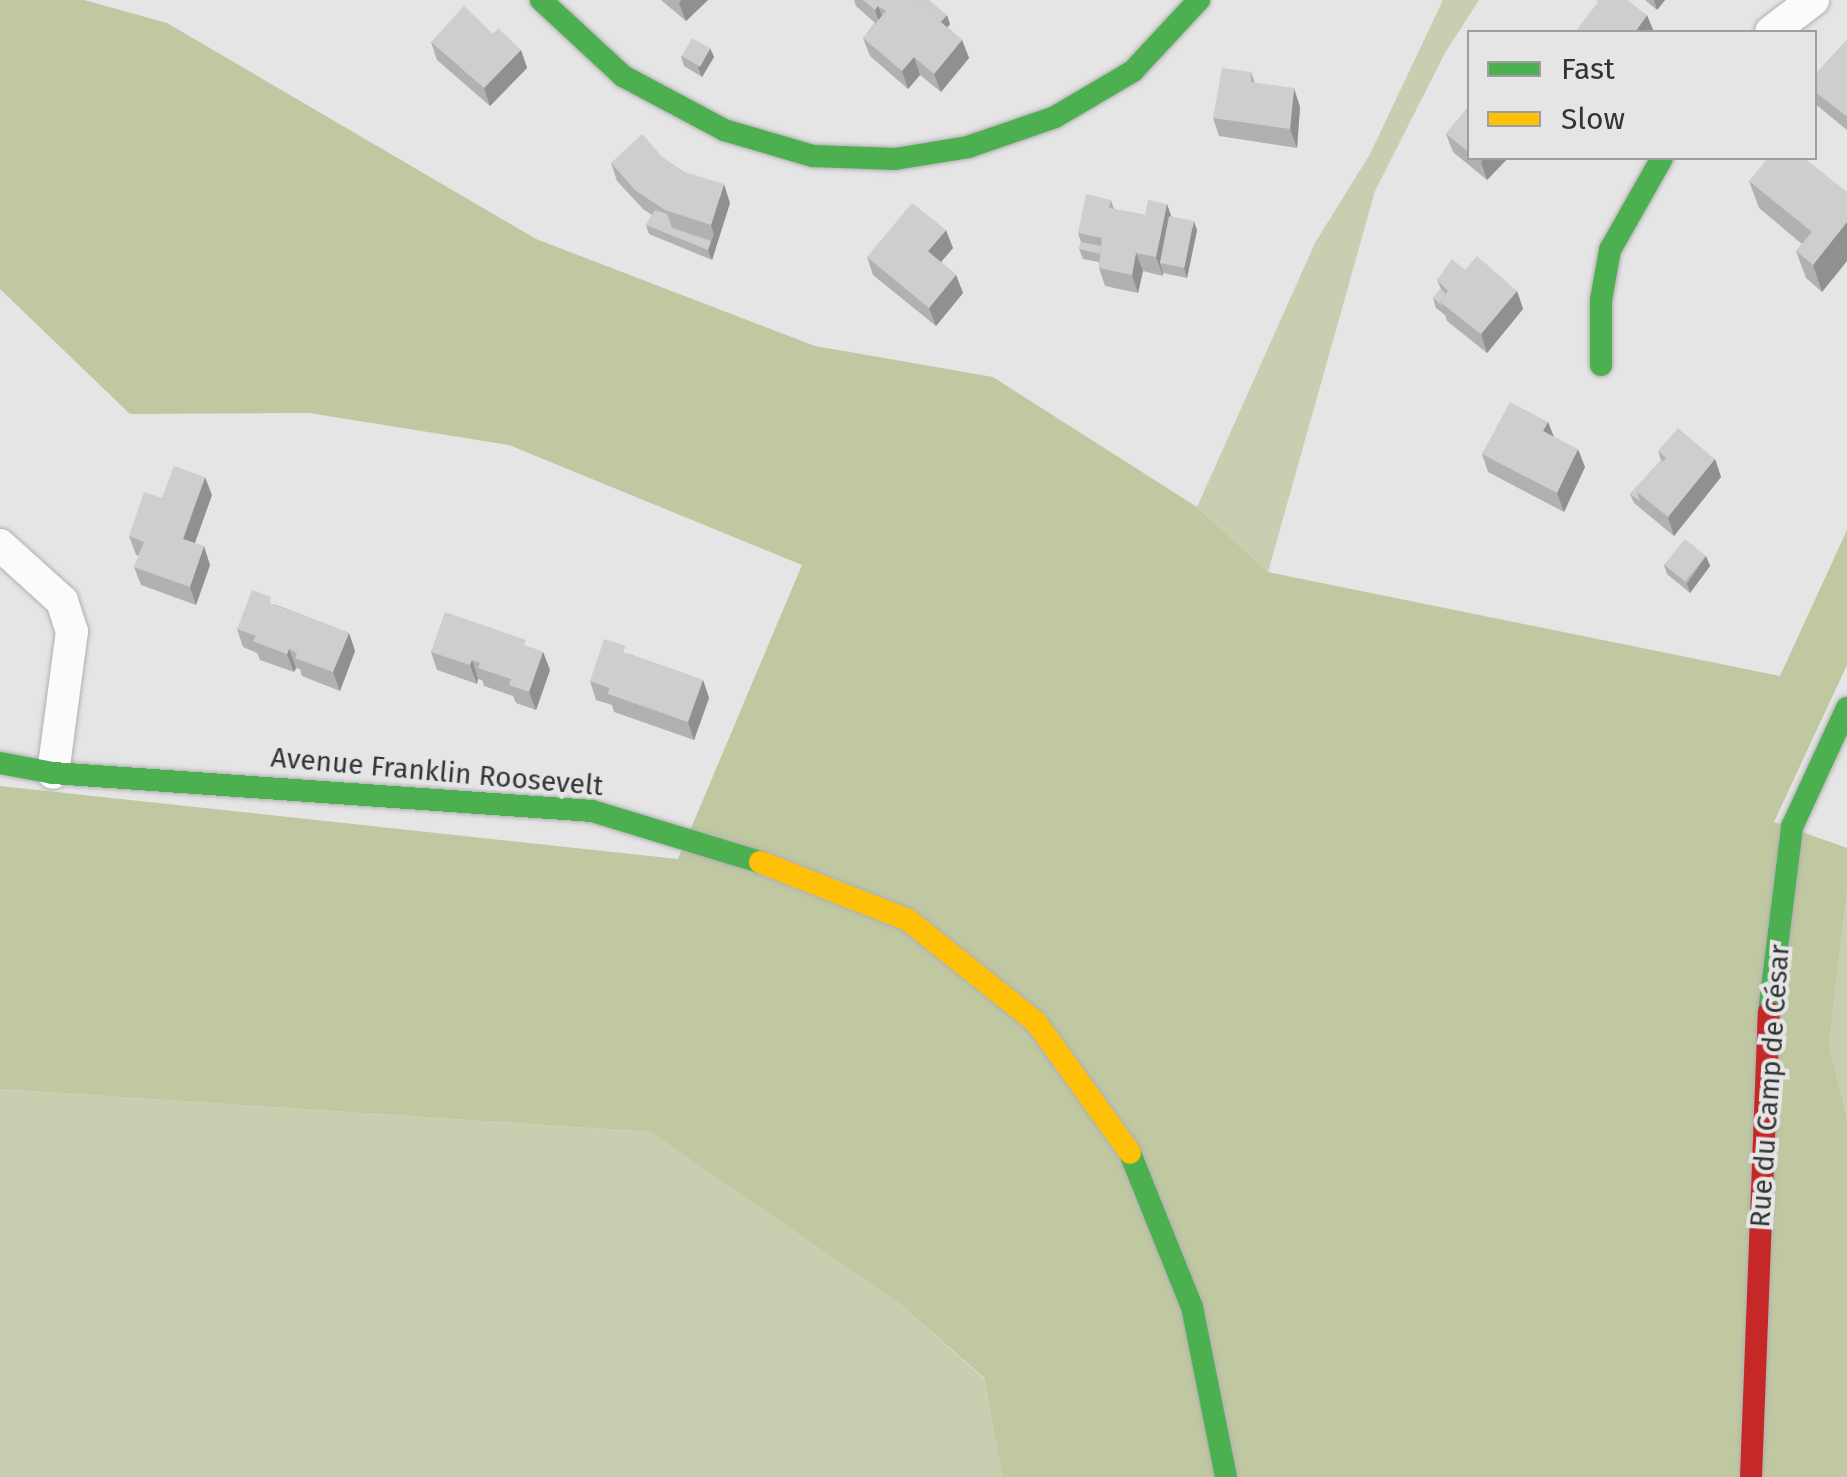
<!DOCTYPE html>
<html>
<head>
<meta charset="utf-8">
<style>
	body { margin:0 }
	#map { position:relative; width:1847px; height:1477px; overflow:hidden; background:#e5e5e6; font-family:"Fira Sans",sans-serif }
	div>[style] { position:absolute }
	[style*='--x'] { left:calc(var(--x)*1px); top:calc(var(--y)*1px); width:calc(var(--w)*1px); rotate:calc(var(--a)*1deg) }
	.green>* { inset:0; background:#c8ceb0 }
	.forest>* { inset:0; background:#c0c8a1 }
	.roads { filter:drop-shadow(0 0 2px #b0b0b0) drop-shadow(0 0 2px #b0b0b0) }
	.street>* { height:32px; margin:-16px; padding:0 16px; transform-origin:16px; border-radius:16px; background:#fbfbfb }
	.fast>* { height:22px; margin:-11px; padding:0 11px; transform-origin:11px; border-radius:11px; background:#4caf50 }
	.slow>* { height:22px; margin:-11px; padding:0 11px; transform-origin:11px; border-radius:11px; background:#ffc107 }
	.jam>* { height:22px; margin:-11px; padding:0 11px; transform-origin:11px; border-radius:11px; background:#c62828 }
	.wall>* { inset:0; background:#b1b1b2 }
	.shaded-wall>* { inset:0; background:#909091 }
	.building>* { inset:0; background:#cececf; transform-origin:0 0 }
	span { translate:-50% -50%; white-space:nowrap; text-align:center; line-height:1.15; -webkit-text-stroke:8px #e5e5e6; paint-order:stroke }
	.street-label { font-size:28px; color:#333434 }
	.legend { position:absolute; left:1467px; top:30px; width:350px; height:130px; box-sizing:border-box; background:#e5e5e6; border:2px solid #9e9e9f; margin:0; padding:12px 18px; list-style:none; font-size:30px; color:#333434 }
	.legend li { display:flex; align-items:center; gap:20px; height:50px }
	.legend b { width:50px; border:2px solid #9e9e9f }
</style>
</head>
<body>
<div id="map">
	<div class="green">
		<i style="clip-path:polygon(1443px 0,1479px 0,1445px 53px,1375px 191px,1268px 572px,1197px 507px,1315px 243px,1370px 154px)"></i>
		<i style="clip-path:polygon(1847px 891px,1847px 1117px,1829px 1045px)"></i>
		<i style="clip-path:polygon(0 1089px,650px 1132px,900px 1304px,984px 1379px,1002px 1477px,0 1477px)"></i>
	</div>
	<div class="forest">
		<i style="clip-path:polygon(0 0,84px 0,167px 23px,536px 239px,815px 346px,993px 377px,1197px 507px,1268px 572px,1780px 676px,1847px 530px,1847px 665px,1774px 822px,1847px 848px,1847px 891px,1829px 1045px,1847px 1117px,1847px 1477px,1002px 1477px,984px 1378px,900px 1304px,650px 1132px,0 1089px,0 786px,678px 859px,802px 565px,509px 445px,309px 413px,130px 414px,0 289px)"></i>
	</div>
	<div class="roads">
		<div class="street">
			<i style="--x:1771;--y:32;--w:53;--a:-37.3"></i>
			<i style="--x:0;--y:545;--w:84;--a:42.1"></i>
			<i style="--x:62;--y:601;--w:32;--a:72"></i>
			<i style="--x:72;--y:631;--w:143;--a:97.6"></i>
		</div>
		<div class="fast">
			<i style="--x:541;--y:0;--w:112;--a:42.8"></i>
			<i style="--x:623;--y:76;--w:115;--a:28.1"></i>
			<i style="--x:724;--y:130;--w:93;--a:16.3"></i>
			<i style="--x:813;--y:156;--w:82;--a:2.1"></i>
			<i style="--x:895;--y:159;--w:74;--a:-9.3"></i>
			<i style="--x:968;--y:147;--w:92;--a:-19"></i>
			<i style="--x:1055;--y:117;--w:91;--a:-30.5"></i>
			<i style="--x:1133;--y:71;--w:97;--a:-47.1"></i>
			<i style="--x:1601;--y:365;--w:65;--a:-90"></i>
			<i style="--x:1601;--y:300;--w:51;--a:-79.8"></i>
			<i style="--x:1610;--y:250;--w:106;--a:-60.5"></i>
			<i style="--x:0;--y:763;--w:54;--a:10.7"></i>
			<i style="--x:53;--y:773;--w:540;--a:4.03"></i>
			<i style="--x:592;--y:811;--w:176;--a:16.9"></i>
			<i style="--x:1769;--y:1012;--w:186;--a:-82.9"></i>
			<i style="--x:1792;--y:827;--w:131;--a:-65.2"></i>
			<i style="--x:1130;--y:1153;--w:166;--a:68.1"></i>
			<i style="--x:1192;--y:1307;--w:173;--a:78.7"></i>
		</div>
		<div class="slow">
			<i style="--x:760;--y:862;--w:159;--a:21.4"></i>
			<i style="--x:908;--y:920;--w:164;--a:38.6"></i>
			<i style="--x:1036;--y:1022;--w:161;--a:54.3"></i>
		</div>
		<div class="jam">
			<i style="--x:1751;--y:1477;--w:465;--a:-87.8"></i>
		</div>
	</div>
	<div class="wall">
		<i style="clip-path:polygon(661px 0,708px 0,686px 21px)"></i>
		<i style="clip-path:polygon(854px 0,929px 0,950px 24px,947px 27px,962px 40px,969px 58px,941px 92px,920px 75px,908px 89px,870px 56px,863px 38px,875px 23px,856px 6px)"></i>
		<i style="clip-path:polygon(1645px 0,1665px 0,1657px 10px)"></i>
		<i style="clip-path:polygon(1847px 40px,1847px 130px,1814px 103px,1814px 76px)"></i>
		<i style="clip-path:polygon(431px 42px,521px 50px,527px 68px,490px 106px,437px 60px)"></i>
		<i style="clip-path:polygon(710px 48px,714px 57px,702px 77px,684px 66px,681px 56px)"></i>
		<i style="clip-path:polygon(1251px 72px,1255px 83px,1300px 107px,1297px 148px,1219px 136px,1213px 118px)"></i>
		<i style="clip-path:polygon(1470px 105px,1470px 158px,1508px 158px,1487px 180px,1453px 152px,1446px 134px)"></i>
		<i style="clip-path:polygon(663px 158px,730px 203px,712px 260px,649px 234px,646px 225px,652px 215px,643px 209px,617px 181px,611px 163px)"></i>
		<i style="clip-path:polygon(1749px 181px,1847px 192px,1847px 261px,1822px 292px,1806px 278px,1796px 251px,1802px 244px,1759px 208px)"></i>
		<i style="clip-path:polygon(1111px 200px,1114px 209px,1145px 215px,1167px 204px,1171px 216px,1197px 230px,1187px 278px,1163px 273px,1163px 276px,1143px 271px,1138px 293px,1105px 286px,1099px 268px,1099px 262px,1083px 259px,1079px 249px,1081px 242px,1078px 233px)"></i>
		<i style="clip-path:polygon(953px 248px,941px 262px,956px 275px,963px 293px,936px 326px,873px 275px,867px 257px)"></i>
		<i style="clip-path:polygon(1465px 270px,1517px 291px,1523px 309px,1487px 353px,1447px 321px,1445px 315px,1436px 308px,1433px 298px,1441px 289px,1437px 280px)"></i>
		<i style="clip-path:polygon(1548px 422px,1554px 437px,1585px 467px,1564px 512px,1488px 472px,1482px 454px)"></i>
		<i style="clip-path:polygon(1658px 451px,1715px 459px,1721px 477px,1674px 536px,1634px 503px,1630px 494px,1661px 460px)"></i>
		<i style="clip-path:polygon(212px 495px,194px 543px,210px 565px,196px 605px,141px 585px,134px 567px,139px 556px,136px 555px,129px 536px,162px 498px)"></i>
		<i style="clip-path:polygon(1706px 556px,1710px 566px,1690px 593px,1667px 574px,1664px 565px)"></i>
		<i style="clip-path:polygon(274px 604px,349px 633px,355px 651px,340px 691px,302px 676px,300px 669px,296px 668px,294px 672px,260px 660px,257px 653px,243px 647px,237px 629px)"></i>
		<i style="clip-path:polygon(529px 647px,543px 652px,550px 670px,536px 710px,516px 703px,513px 696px,484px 686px,482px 680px,478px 679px,477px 684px,437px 670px,431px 652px)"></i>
		<i style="clip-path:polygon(629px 654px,703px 680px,709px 698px,694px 740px,614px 712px,612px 705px,596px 700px,590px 681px)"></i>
	</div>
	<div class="shaded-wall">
		<i style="clip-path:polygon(682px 0,708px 0,686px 21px,679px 3px)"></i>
		<i style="clip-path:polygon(1654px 0,1665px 0,1657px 10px)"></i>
		<i style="clip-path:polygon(878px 6px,885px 24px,881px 28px,875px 10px)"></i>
		<i style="clip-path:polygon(947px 15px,950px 24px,941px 35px,937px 25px)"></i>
		<i style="clip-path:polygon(1647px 15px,1654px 32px,1635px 32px)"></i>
		<i style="clip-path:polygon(962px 40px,969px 58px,941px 92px,934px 74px)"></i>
		<i style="clip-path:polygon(710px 48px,714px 57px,702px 77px,698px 68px)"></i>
		<i style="clip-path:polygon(521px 50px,527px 68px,490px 106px,484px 88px)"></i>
		<i style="clip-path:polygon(914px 57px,920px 75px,908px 89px,902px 71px)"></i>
		<i style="clip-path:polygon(1294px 88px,1300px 107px,1297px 148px,1290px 129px)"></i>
		<i style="clip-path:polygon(1485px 158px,1508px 158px,1487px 180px,1481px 162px)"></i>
		<i style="clip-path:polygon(724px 184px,730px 203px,712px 260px,708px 250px,714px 234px,711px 225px)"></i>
		<i style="clip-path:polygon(1167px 204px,1173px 222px,1160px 263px,1163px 273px,1163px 276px,1156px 257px)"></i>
		<i style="clip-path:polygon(1194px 221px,1197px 230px,1187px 278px,1184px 268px)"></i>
		<i style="clip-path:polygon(1847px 222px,1847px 261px,1822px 292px,1813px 265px)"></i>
		<i style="clip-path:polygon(946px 230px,953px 248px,935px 269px,928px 251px)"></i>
		<i style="clip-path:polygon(1136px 253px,1143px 271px,1138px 293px,1132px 275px)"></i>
		<i style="clip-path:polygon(956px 275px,963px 293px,936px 326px,929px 308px)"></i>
		<i style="clip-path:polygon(1517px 291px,1523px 309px,1487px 353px,1481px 334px)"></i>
		<i style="clip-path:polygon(1548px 422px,1555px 440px,1543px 431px)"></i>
		<i style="clip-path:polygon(1578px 449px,1585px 467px,1564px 512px,1557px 493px)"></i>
		<i style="clip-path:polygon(1715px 459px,1721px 477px,1674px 536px,1668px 517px)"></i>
		<i style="clip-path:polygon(205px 477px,212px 495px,190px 557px,183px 539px)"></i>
		<i style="clip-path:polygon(204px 546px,210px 565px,196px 605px,190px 587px)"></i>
		<i style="clip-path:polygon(1706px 556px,1710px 566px,1690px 593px,1687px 584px)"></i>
		<i style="clip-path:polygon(349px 633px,355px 651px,340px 691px,333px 672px)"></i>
		<i style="clip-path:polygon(289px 649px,296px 668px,294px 672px,287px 654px)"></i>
		<i style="clip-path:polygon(543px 652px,550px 670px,536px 710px,529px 692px)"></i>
		<i style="clip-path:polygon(472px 660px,478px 679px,477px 684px,470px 665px)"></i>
		<i style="clip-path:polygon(703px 680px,709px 698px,694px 740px,688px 722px)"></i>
	</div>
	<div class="building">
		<i style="clip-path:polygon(863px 0,915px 0,962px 40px,934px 74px,914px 57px,902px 71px,863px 38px,886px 11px,878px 6px,875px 10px)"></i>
		<i style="clip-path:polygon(915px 0,929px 0,947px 15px,941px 22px)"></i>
		<i style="clip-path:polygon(1596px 0,1627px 0,1647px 15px,1635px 32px,1575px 32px,1598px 2px)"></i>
		<i style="clip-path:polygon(464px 6px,493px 34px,498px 28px,521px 50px,484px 88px,431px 42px)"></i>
		<i style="left:692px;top:38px;width:21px;height:21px;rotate:29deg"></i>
		<i style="clip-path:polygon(1847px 40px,1847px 115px,1846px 116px,1814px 91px,1814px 76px)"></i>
		<i style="clip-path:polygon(1222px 68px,1251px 72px,1251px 82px,1294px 88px,1290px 129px,1213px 118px)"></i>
		<i style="clip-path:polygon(1470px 105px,1470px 153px,1446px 134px)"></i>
		<i style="clip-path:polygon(642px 134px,663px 158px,684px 172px,724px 184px,711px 225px,665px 210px,636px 191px,611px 163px)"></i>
		<i style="clip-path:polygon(1768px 158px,1804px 158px,1847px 192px,1847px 222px,1813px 265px,1796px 251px,1812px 232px,1749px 181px)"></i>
		<i style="clip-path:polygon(1086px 194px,1111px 200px,1109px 208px,1145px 215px,1148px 200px,1167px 204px,1156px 257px,1136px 253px,1132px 275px,1099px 268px,1102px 238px,1078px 233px)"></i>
		<i style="clip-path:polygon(912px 203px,946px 230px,928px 251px,956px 275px,929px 308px,867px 257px)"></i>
		<i style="clip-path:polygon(655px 210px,667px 214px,672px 228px,711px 241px,708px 250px,646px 225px)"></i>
		<i style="left:1169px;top:216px;width:25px;height:48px;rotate:11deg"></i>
		<i style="clip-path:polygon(1081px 242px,1101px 246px,1100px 254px,1079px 249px)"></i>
		<i style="clip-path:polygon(1477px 256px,1517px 291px,1481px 334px,1440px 302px,1448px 291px,1437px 280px,1452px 259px,1465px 270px)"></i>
		<i style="clip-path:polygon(1441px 289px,1446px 294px,1440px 302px,1442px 306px,1433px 298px)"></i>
		<i style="clip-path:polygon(1510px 402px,1548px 422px,1543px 431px,1578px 449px,1557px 493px,1482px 454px)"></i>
		<i style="clip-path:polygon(1678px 428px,1715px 459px,1668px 517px,1637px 492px,1666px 458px,1658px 451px)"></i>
		<i style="clip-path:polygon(1661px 460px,1663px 462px,1637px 492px,1640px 501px,1630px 494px)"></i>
		<i style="clip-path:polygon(174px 466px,205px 477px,183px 539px,204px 546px,190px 587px,134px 567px,144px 542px,129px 536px,144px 492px,162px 498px)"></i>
		<i style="left:1685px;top:539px;width:27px;height:33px;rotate:39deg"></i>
		<i style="clip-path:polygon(252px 590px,271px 597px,270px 603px,349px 633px,333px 672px,295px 658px,297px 653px,289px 649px,287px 654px,253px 641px,256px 636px,237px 629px)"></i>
		<i style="clip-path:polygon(445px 612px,526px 640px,524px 645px,543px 652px,529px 692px,509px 685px,511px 679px,478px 668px,480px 663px,472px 660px,470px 665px,431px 652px)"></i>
		<i style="clip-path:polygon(604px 639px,626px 646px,623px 652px,703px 680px,688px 722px,608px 694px,609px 688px,590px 681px)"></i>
	</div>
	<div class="street-label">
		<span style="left:437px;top:772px;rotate:5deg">Avenue Franklin Roosevelt</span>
		<span style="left:1770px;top:1086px;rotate:-86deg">Rue du Camp de César</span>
	</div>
	<ul class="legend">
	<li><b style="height:12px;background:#4caf50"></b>Fast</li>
	<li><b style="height:12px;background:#ffc107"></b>Slow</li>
	</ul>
</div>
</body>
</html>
